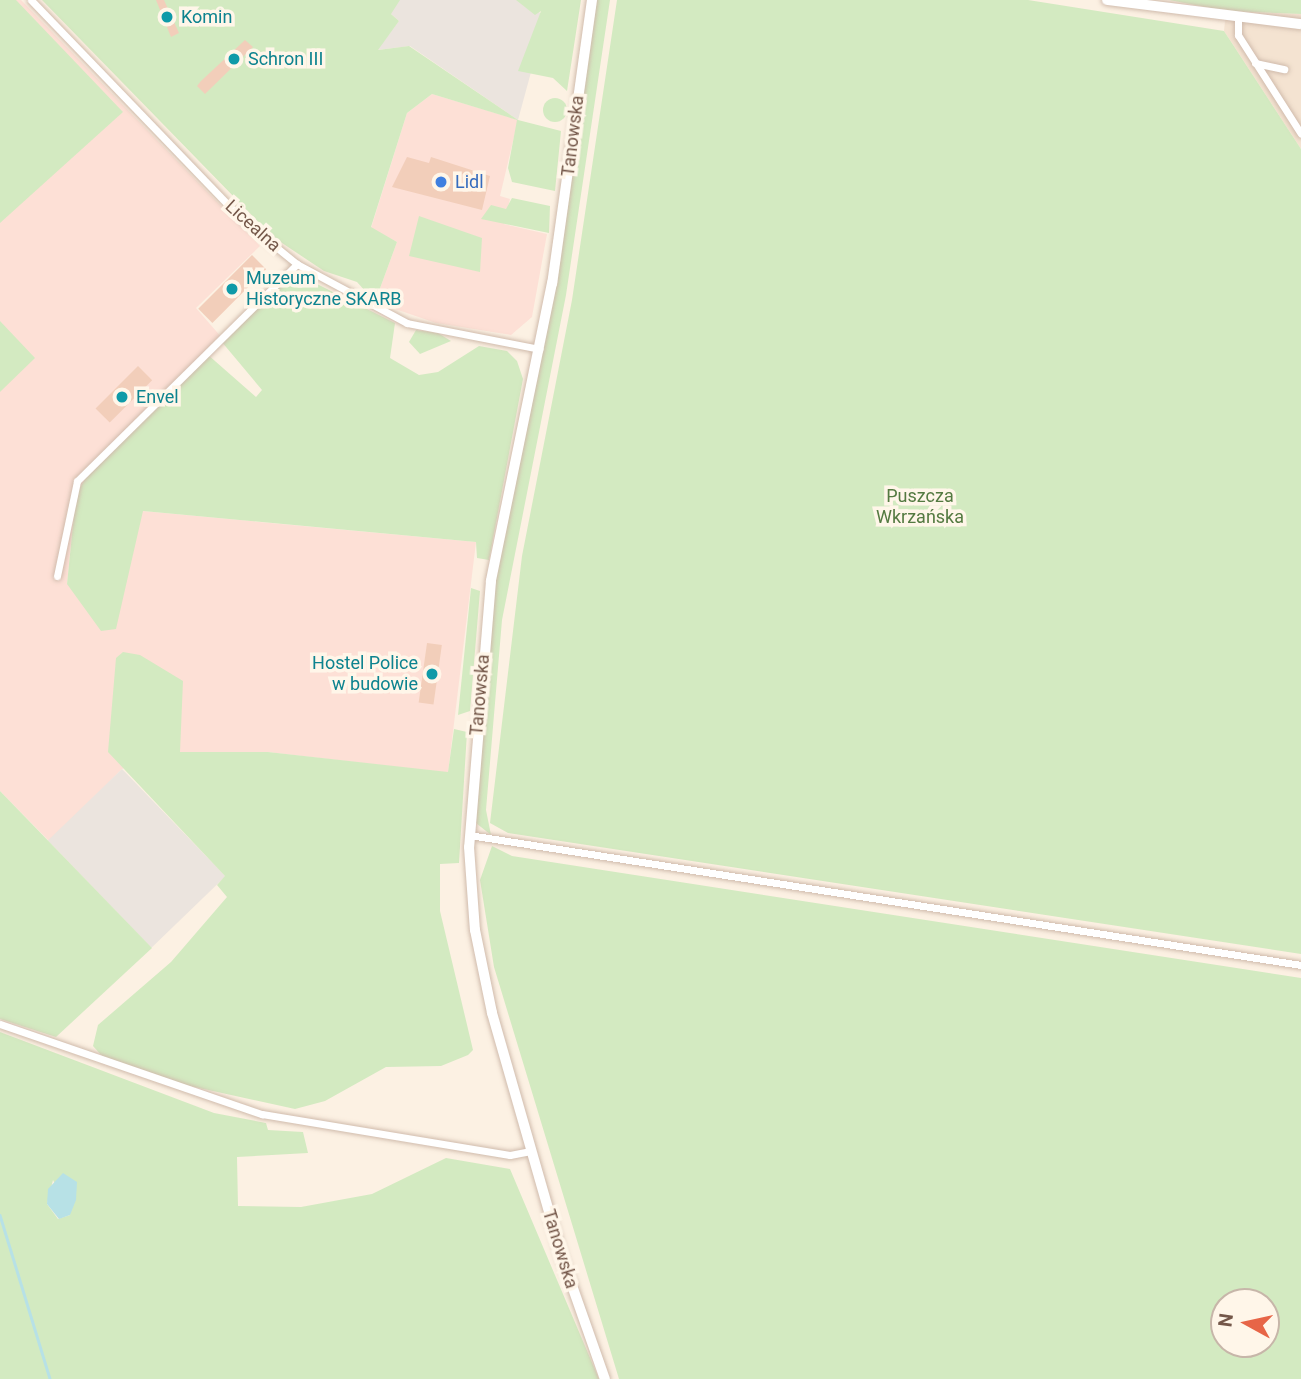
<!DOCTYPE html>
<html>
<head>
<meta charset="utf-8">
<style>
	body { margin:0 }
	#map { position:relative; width:1301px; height:1379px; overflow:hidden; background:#fcf1e3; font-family:Roboto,sans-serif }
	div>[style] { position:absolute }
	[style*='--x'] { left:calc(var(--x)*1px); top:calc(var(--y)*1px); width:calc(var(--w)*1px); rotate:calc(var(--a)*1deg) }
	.residential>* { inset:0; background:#f4e3d1 }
	.commercial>* { inset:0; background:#fde0d6 }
	.industrial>* { inset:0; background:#ebe4de; transform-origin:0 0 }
	.green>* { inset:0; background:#d3eac1 }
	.round { border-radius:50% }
	.water>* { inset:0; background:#b7e1e6 }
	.stream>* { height:2.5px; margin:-1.25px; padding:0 1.25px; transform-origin:1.25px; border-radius:1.25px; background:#b7e1e6 }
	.building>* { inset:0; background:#f2ceba; transform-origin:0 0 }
	.roads { filter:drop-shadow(0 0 2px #d0bbac) drop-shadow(0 0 2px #d0bbac) }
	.street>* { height:7px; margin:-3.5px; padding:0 3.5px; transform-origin:3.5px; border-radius:3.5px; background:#fff }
	.secondary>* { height:10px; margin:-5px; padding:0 5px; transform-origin:5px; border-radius:5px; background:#fff }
	.dots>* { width:19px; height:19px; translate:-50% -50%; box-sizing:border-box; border:4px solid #fff6e9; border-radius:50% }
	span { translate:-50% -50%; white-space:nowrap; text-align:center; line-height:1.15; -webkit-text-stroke:7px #fff6e9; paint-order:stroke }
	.culture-label { font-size:18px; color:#0d838f }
	.left { translate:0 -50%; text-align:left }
	.right { translate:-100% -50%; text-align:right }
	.street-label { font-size:18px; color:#745749 }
	.shop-label { font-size:18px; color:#366cbe }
	.park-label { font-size:18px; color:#547a41 }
	.north { position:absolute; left:1210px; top:1288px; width:70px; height:70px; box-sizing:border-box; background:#fff6e9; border:2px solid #c7b6a9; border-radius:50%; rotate:278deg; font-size:19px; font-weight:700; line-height:28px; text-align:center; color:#745749 }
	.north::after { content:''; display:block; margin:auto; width:24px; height:32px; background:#e76547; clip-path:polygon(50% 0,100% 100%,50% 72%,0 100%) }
</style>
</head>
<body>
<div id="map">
	<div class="residential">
		<i style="clip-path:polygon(1226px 11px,1301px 14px,1301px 149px,1224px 31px)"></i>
	</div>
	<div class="commercial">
		<i style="clip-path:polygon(0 0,21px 0,260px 246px,196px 308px,223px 339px,76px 495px,67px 584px,127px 563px,142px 511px,476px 542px,448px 773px,268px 752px,169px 753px,122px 769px,49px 841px,0 791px)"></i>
		<i style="clip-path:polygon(432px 94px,518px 120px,500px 196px,510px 199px,504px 224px,547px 234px,532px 317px,511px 335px,436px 323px,375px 302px,397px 242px,371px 228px,407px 113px)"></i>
	</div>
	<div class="industrial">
		<i style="clip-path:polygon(399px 0,522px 0,546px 17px,518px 120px,410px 46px,377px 50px,399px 21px,390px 13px)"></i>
		<i style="left:122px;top:769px;width:149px;height:103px;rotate:46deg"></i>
	</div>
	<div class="green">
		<i style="clip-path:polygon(0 0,16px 0,123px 112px,0 223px)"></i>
		<i style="clip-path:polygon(42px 0,400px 0,391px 14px,399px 21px,378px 50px,409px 46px,518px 120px,561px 131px,555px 191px,512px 182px,508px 168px,517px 120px,432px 94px,407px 113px,371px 227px,397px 242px,375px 302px,357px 282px,324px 271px,273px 237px)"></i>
		<i style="clip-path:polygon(516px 0,581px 0,567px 91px,553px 78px,518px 71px,541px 11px,535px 15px)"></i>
		<i style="clip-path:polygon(596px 0,610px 0,566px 295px,502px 620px,486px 810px,491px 835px,476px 823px,496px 570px,556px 284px)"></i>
		<i style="clip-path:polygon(617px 0,1028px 0,1224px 31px,1301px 149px,1301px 954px,508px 833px,490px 823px,522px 556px,572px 300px)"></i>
		<i style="clip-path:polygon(1169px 0,1301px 0,1301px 14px,1226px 11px)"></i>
		<i class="round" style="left:543px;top:98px;width:24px;height:24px"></i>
		<i style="clip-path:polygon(512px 198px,550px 206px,549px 233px,481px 219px,491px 205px,506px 209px)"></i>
		<i style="clip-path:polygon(419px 216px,482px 238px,480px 272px,409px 256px)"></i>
		<i style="clip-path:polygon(301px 276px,395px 323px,390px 358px,419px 375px,438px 372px,479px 346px,507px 351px,517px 361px,523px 379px,489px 560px,477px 558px,476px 542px,143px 511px,116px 629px,101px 631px,67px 584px,76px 495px,90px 470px,207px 354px,256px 397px,262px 390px,221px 341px,274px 287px)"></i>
		<i style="clip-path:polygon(0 321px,35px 358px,0 392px)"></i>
		<i style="clip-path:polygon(416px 330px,438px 333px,451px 341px,420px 354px,409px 342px)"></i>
		<i style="clip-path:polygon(471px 588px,480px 591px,470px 711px,458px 715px)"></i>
		<i style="clip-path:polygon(123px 652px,140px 655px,183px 681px,180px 752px,268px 752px,448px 772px,454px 729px,467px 732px,459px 863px,440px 864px,440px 911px,473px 1050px,468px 1055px,441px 1066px,386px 1067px,325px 1101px,295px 1109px,172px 1082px,102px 1056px,93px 1046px,98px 1025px,171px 962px,227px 897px,217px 885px,225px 876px,108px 752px,116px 658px)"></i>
		<i style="clip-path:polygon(0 791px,152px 948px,56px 1037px,0 1019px)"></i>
		<i style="clip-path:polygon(evenodd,492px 846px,512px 856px,1301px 978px,1301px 1379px,619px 1379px,494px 967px,480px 880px,492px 846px,1224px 1302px,1266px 1302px,1266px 1344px,1224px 1344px,1224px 1302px)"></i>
		<i style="clip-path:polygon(evenodd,0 1032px,214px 1113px,266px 1123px,268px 1130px,303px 1132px,308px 1153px,237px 1157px,238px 1206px,301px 1207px,372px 1194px,446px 1158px,510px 1169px,599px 1379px,0 1379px,0 1032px,53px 1180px,70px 1215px,58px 1219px,47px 1204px,53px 1180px)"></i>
	</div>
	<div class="water">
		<i style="clip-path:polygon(63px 1173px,77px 1182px,76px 1200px,70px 1215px,59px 1219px,47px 1204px,48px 1189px)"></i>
	</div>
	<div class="stream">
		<i style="--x:0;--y:1215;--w:171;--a:73"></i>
	</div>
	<div class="building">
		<i style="clip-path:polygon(156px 0,164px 0,179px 33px,171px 37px)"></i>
		<i style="clip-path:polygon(245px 40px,253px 47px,205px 94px,197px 86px,201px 81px)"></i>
		<i style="clip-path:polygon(407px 157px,429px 163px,431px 157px,490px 176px,482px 210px,392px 187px)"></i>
		<i style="left:252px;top:255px;width:20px;height:76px;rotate:45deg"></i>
		<i style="left:138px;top:366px;width:20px;height:60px;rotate:45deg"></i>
		<i style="left:427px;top:643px;width:15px;height:60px;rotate:8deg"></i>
	</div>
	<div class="roads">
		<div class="street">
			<i style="--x:31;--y:0;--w:307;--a:46.1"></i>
			<i style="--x:244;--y:221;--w:68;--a:39.1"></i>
			<i style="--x:297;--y:264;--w:125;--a:28.2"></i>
			<i style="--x:407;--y:323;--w:135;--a:11.1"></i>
			<i style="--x:1238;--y:20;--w:15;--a:90"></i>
			<i style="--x:1238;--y:35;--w:117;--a:57.5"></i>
			<i style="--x:1255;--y:63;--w:30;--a:12"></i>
			<i style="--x:57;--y:576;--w:97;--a:-78.1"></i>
			<i style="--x:77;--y:481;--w:309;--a:-44.6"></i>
			<i style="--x:469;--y:835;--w:842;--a:8.88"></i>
			<i style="--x:0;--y:1024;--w:277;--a:19"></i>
			<i style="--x:262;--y:1114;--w:251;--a:9.4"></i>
			<i style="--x:510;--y:1155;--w:21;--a:-11"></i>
		</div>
		<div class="secondary">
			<i style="--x:592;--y:0;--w:286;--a:98"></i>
			<i style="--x:552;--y:283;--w:304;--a:101.6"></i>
			<i style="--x:491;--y:581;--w:267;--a:94.7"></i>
			<i style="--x:469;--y:847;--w:83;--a:85.9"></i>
			<i style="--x:475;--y:930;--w:85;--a:78.4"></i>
			<i style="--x:492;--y:1013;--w:257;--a:74"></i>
			<i style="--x:563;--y:1260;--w:126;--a:70.6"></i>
			<i style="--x:1107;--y:0;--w:195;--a:7.1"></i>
		</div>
	</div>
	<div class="dots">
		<i style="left:167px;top:17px;background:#0f9aa8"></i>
		<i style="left:234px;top:59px;background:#0f9aa8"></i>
		<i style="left:441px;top:182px;background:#3f7fe0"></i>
		<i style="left:232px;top:289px;background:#0f9aa8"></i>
		<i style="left:122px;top:397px;background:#0f9aa8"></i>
		<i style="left:432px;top:674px;background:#0f9aa8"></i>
	</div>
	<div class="culture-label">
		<span class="left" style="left:181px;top:17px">Komin</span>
		<span class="left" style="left:248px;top:59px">Schron III</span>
		<span class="left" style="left:246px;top:289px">Muzeum<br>Historyczne SKARB</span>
		<span class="left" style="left:136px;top:397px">Envel</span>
		<span class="right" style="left:418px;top:674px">Hostel Police<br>w budowie</span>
	</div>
	<div class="street-label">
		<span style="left:573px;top:136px;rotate:-83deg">Tanowska</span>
		<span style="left:253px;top:226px;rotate:42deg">Licealna</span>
		<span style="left:480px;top:695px;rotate:-85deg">Tanowska</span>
		<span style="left:560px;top:1249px;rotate:73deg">Tanowska</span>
	</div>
	<div class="shop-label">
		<span class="left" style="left:455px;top:182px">Lidl</span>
	</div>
	<div class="park-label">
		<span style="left:920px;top:507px">Puszcza<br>Wkrzańska</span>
	</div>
	<div class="north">N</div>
</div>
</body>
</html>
